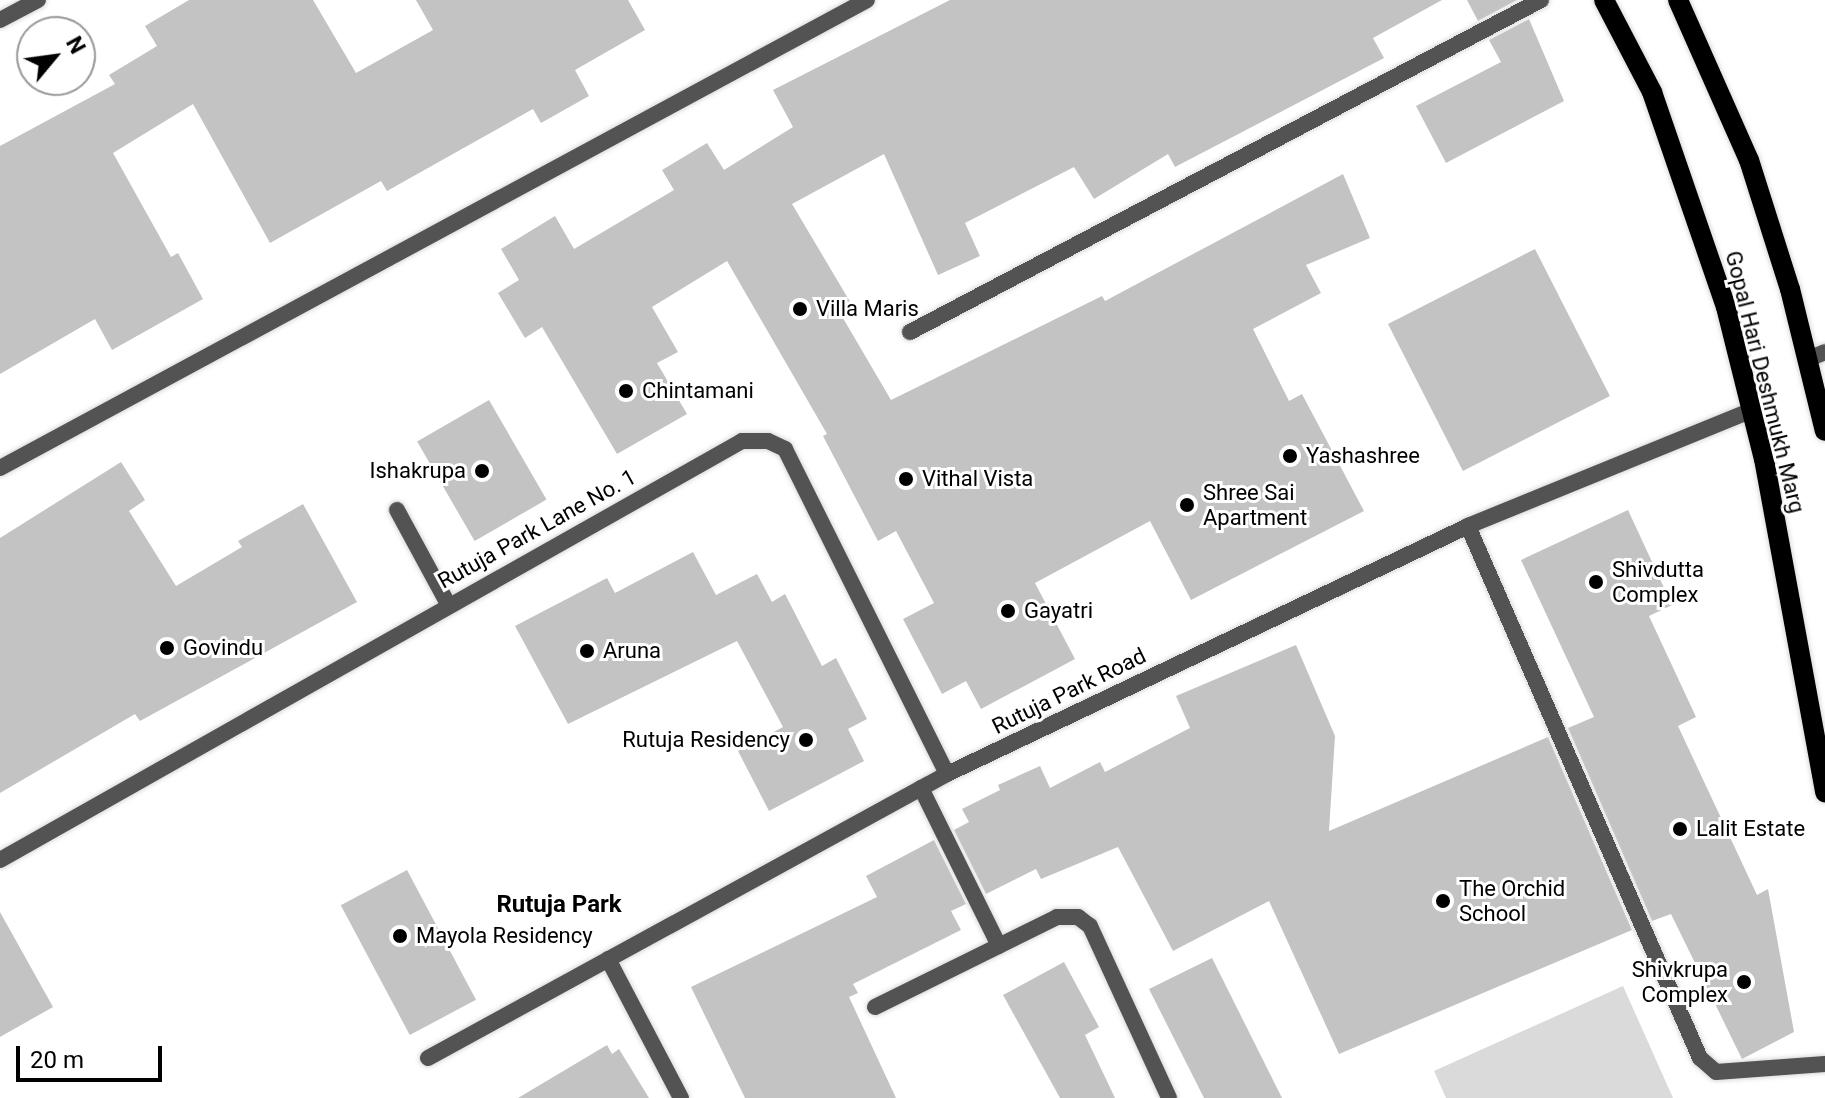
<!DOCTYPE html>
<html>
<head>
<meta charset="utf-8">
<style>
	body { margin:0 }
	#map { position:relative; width:1825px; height:1098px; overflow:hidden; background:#fff; font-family:Roboto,sans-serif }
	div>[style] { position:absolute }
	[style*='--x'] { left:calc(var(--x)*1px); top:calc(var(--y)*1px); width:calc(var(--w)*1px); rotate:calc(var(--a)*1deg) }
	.green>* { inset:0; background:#dadada }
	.building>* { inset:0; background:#c3c3c3; transform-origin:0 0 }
	.roads { filter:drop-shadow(0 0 2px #dbdbdb) drop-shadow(0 0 2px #dbdbdb) }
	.lane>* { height:16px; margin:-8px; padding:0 8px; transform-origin:8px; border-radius:8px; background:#535353 }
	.street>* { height:16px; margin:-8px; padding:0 8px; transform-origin:8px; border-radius:8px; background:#535353 }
	.primary>* { height:20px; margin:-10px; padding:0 10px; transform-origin:10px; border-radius:10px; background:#000 }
	.dots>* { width:22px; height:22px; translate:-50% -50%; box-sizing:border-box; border:4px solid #fff; border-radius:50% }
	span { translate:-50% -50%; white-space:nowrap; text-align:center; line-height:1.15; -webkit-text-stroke:6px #fff; paint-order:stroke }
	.poi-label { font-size:22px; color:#000 }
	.left { translate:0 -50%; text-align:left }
	.right { translate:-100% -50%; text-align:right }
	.street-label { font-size:22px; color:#000 }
	.neighbourhood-label { font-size:24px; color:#000; font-weight:700 }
	.north { position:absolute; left:16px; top:16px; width:80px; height:80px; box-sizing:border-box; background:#fff; border:2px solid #999; border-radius:50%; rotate:61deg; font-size:22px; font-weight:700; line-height:32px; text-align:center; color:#000 }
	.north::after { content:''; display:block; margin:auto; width:28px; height:36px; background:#000; clip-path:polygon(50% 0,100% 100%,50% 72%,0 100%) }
	.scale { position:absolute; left:16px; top:1046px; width:146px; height:36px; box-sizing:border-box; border:4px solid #000; border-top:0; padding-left:10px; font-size:24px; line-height:28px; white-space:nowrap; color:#000; -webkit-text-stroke:6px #fff; paint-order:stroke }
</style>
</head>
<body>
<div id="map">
	<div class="green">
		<i style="clip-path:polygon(1623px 986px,1673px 1098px,1446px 1098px,1434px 1071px)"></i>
	</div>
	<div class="building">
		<i style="clip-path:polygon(189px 0,313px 0,356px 73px,433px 30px,416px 0,628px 0,645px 30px,575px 70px,589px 96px,541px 123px,533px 109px,387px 191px,381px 181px,270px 243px,193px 104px,113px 153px,171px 257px,178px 253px,203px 299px,112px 350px,95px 319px,0 374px,0 146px,115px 84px,109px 75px,157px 46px,145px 26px)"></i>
		<i style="clip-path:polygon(950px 0,1442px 0,1373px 38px,1384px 58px,1175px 167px,1168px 154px,1094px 199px,1074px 167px,965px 223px,980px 256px,938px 275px,884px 154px,792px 204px,852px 305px,840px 313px,891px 400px,1102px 296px,1105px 301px,1343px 174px,1370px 238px,1306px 265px,1321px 293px,1253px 329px,1289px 401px,1302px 394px,1364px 511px,1191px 600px,1150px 521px,1035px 583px,1075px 659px,981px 709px,966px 681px,942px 694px,903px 619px,934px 603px,896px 531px,878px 541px,823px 436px,827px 434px,727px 261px,652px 307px,678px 352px,657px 363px,687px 414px,617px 454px,542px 327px,525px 338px,498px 293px,519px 280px,501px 249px,555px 216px,574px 249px,674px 190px,662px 170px,707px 143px,724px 170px,793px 127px,773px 90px)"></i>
		<i style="clip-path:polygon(1467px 0,1517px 0,1478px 21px)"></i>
		<i style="clip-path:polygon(1529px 19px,1564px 101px,1446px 163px,1416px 106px,1501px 62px,1489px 40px)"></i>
		<i style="left:1535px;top:249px;width:165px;height:165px;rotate:63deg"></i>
		<i style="left:489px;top:400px;width:115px;height:83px;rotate:60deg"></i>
		<i style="clip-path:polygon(121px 462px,145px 500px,129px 511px,176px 586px,242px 547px,238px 541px,303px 504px,357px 602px,140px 721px,135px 714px,0 793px,0 538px)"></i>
		<i style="clip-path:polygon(1628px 510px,1672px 605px,1649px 616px,1696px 717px,1678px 726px,1757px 895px,1768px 889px,1794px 1032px,1742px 1059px,1671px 914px,1652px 921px,1568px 728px,1594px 717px,1521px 560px)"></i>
		<i style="clip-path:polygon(693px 552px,716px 595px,757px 574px,772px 602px,785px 594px,822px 666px,836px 658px,867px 719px,848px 729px,864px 761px,769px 811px,738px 751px,783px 727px,737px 641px,568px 724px,515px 626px,607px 578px,615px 593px)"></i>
		<i style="clip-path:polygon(1296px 645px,1335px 736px,1329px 831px,1548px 737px,1632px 930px,1339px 1054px,1269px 901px,1173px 951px,1118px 847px,1041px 879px,1036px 869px,986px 894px,954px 830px,969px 822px,962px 809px,1000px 790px,998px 785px,1040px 766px,1050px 788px,1100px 762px,1105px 772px,1190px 728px,1176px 696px)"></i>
		<i style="clip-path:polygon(934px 840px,966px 904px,951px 911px,961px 930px,853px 984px,858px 993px,849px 997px,896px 1098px,745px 1098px,691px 987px,877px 897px,866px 876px)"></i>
		<i style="left:407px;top:870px;width:147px;height:75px;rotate:62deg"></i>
		<i style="clip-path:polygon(0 912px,53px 1007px,0 1037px)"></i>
		<i style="clip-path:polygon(1212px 958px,1282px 1098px,1204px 1098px,1149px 989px)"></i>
		<i style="clip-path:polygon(1064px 962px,1099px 1027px,1085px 1035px,1115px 1098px,1060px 1098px,1003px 995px)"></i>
		<i style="clip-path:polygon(607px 1045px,612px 1054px,619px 1049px,649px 1098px,518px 1098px)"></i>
	</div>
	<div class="roads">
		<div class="lane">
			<i style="--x:397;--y:510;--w:107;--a:61.5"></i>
			<i style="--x:1468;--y:526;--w:580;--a:66.44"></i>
			<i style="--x:1700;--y:1058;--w:21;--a:41"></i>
			<i style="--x:1716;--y:1072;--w:109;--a:-4.2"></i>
		</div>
		<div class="street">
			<i style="--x:0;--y:20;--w:43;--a:-27.8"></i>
			<i style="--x:910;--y:332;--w:713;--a:-27.75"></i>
			<i style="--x:1808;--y:359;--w:18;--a:-22"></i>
			<i style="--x:0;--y:468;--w:985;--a:-28.36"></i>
			<i style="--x:921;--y:788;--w:176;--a:63.7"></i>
			<i style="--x:0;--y:860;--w:852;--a:-29.45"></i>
			<i style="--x:742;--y:441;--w:26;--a:0"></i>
			<i style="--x:768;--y:441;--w:19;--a:25"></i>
			<i style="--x:785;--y:449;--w:363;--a:63.5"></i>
			<i style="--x:608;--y:959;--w:157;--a:62.3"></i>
			<i style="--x:875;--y:1007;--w:203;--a:-26.3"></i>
			<i style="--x:1057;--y:917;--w:21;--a:0"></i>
			<i style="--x:1078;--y:917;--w:15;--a:37"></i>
			<i style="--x:1090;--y:926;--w:189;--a:65.3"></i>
			<i style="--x:428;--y:1058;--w:592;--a:-28.69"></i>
			<i style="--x:947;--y:774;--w:577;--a:-25.45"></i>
			<i style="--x:1468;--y:526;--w:307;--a:-22.2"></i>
		</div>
		<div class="primary">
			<i style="--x:1604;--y:0;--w:104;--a:62.4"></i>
			<i style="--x:1652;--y:92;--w:227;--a:71"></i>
			<i style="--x:1726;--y:307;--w:157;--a:76"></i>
			<i style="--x:1764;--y:459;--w:339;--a:79.6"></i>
			<i style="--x:1678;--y:0;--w:175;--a:66.1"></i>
			<i style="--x:1749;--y:160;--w:135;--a:72.4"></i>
			<i style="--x:1790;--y:289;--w:146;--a:76.2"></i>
		</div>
	</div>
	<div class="dots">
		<i style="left:800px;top:309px;background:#000"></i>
		<i style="left:626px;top:391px;background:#000"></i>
		<i style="left:1290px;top:456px;background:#000"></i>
		<i style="left:482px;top:471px;background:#000"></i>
		<i style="left:906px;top:479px;background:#000"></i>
		<i style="left:1187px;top:505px;background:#000"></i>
		<i style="left:1596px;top:582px;background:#000"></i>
		<i style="left:1008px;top:611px;background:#000"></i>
		<i style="left:167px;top:648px;background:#000"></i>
		<i style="left:587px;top:651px;background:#000"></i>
		<i style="left:806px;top:740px;background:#000"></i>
		<i style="left:1680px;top:829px;background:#000"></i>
		<i style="left:1443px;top:901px;background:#000"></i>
		<i style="left:400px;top:936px;background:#000"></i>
		<i style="left:1744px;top:982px;background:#000"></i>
	</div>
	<div class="poi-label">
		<span class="left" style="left:816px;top:309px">Villa Maris</span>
		<span class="left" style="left:642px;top:391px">Chintamani</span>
		<span class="left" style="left:1306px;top:456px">Yashashree</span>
		<span class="right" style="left:466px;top:471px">Ishakrupa</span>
		<span class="left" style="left:922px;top:479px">Vithal Vista</span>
		<span class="left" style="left:1203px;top:505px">Shree Sai<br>Apartment</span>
		<span class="left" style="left:1612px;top:582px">Shivdutta<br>Complex</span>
		<span class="left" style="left:1024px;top:611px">Gayatri</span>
		<span class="left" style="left:183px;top:648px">Govindu</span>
		<span class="left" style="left:603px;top:651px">Aruna</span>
		<span class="right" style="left:790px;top:740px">Rutuja Residency</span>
		<span class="left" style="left:1696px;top:829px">Lalit Estate</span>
		<span class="left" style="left:1459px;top:901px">The Orchid<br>School</span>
		<span class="left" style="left:416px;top:936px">Mayola Residency</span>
		<span class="right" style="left:1728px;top:982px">Shivkrupa<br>Complex</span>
	</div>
	<div class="street-label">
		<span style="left:1765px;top:382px;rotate:76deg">Gopal Hari Deshmukh Marg</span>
		<span style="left:537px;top:529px;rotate:-29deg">Rutuja Park Lane No. 1</span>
		<span style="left:1069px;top:691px;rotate:-26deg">Rutuja Park Road</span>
	</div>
	<div class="neighbourhood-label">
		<span style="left:559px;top:905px">Rutuja Park</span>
	</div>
	<div class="north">N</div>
	<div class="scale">20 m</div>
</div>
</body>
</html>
